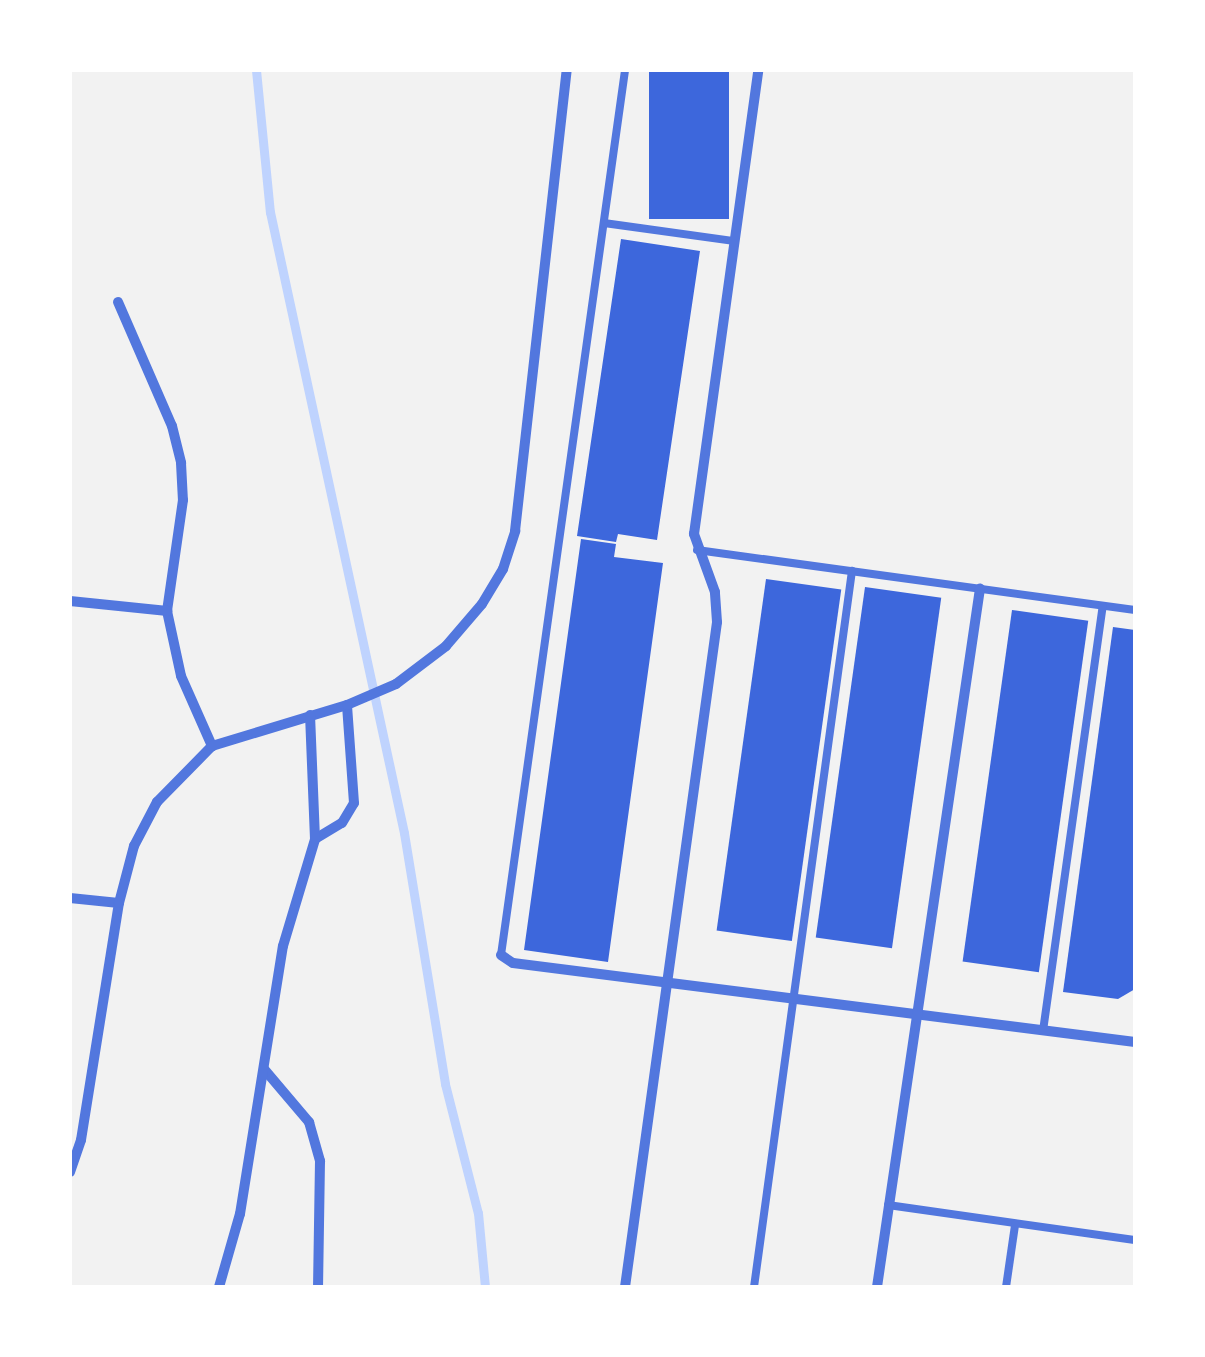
<!DOCTYPE html>
<html>
<head>
<meta charset="utf-8">
<style>
	body { margin:0 }
	#map { position:relative; width:1205px; height:1357px; overflow:hidden; background:#f2f2f2; font-family:Barlow,sans-serif }
	div>[style] { position:absolute }
	[style*='--x'] { left:calc(var(--x)*1px); top:calc(var(--y)*1px); width:calc(var(--w)*1px); rotate:calc(var(--a)*1deg) }
	.stream>* { height:9px; margin:-4.5px; padding:0 4.5px; transform-origin:4.5px; border-radius:4.5px; background:#bfd3fe }
	.building>* { inset:0; background:#3d67dc; transform-origin:0 0 }
	.service>* { height:8px; margin:-4px; padding:0 4px; transform-origin:4px; border-radius:4px; background:#5277de }
	.minor>* { height:10px; margin:-5px; padding:0 5px; transform-origin:5px; border-radius:5px; background:#5277de }
	span { translate:-50% -50%; white-space:nowrap; text-align:center; line-height:1.15; -webkit-text-stroke:9px #fff; paint-order:stroke }
	.frame { position:absolute; inset:0; border:72px solid #fff; pointer-events:none }
</style>
</head>
<body>
<div id="map">
	<div class="stream">
		<i style="--x:256;--y:70;--w:143;--a:84.4"></i>
		<i style="--x:270;--y:212;--w:635;--a:77.82"></i>
		<i style="--x:404;--y:833;--w:254;--a:80.7"></i>
		<i style="--x:445;--y:1084;--w:133;--a:75.7"></i>
		<i style="--x:478;--y:1213;--w:74;--a:84.6"></i>
	</div>
	<div class="building">
		<i style="left:649px;top:70px;width:80px;height:149px"></i>
		<i style="clip-path:polygon(621px 239px,700px 251px,657px 540px,618px 534px,616px 542px,577px 536px)"></i>
		<i style="clip-path:polygon(581px 539px,616px 544px,614px 557px,663px 563px,608px 962px,524px 950px)"></i>
		<i style="left:766px;top:579px;width:76px;height:355px;rotate:8deg"></i>
		<i style="left:865px;top:587px;width:77px;height:354px;rotate:8deg"></i>
		<i style="left:1012px;top:610px;width:77px;height:355px;rotate:8deg"></i>
		<i style="clip-path:polygon(1113px 627px,1135px 630px,1135px 989px,1118px 999px,1063px 992px)"></i>
	</div>
	<div class="service">
		<i style="--x:604;--y:223;--w:130;--a:7.9"></i>
		<i style="--x:697;--y:550;--w:442;--a:7.8"></i>
		<i style="--x:501;--y:955;--w:894;--a:-82.02"></i>
		<i style="--x:1043;--y:1031;--w:429;--a:-82"></i>
		<i style="--x:888;--y:1205;--w:249;--a:8.1"></i>
		<i style="--x:754;--y:1287;--w:723;--a:-82.21"></i>
		<i style="--x:1006;--y:1287;--w:63;--a:-81.7"></i>
	</div>
	<div class="minor">
		<i style="--x:118;--y:302;--w:135;--a:66.5"></i>
		<i style="--x:172;--y:426;--w:38;--a:76"></i>
		<i style="--x:181;--y:463;--w:37;--a:87"></i>
		<i style="--x:183;--y:500;--w:112;--a:98.2"></i>
		<i style="--x:167;--y:611;--w:66;--a:77.8"></i>
		<i style="--x:181;--y:676;--w:77;--a:66.1"></i>
		<i style="--x:70;--y:601;--w:98;--a:5.9"></i>
		<i style="--x:315;--y:839;--w:31;--a:-31"></i>
		<i style="--x:342;--y:823;--w:23;--a:-59"></i>
		<i style="--x:354;--y:803;--w:98;--a:-94.1"></i>
		<i style="--x:70;--y:898;--w:49;--a:5.8"></i>
		<i style="--x:501;--y:955;--w:14;--a:34"></i>
		<i style="--x:513;--y:963;--w:627;--a:7.24"></i>
		<i style="--x:264;--y:1069;--w:70;--a:49.7"></i>
		<i style="--x:309;--y:1122;--w:41;--a:74.2"></i>
		<i style="--x:320;--y:1161;--w:126;--a:90.9"></i>
		<i style="--x:70;--y:1172;--w:34;--a:-71"></i>
		<i style="--x:81;--y:1140;--w:240;--a:-80.9"></i>
		<i style="--x:119;--y:903;--w:59;--a:-75.3"></i>
		<i style="--x:134;--y:846;--w:50;--a:-62.4"></i>
		<i style="--x:157;--y:802;--w:78;--a:-45.5"></i>
		<i style="--x:212;--y:746;--w:141;--a:-16.9"></i>
		<i style="--x:347;--y:705;--w:53;--a:-23.2"></i>
		<i style="--x:396;--y:684;--w:63;--a:-37.2"></i>
		<i style="--x:446;--y:646;--w:55;--a:-49.4"></i>
		<i style="--x:482;--y:604;--w:41;--a:-59"></i>
		<i style="--x:503;--y:569;--w:40;--a:-72"></i>
		<i style="--x:515;--y:531;--w:464;--a:-83.6"></i>
		<i style="--x:219;--y:1287;--w:76;--a:-74"></i>
		<i style="--x:240;--y:1214;--w:271;--a:-80.9"></i>
		<i style="--x:283;--y:946;--w:112;--a:-73.3"></i>
		<i style="--x:315;--y:839;--w:124;--a:-92.3"></i>
		<i style="--x:625;--y:1287;--w:671;--a:-82.12"></i>
		<i style="--x:717;--y:622;--w:30;--a:-94"></i>
		<i style="--x:715;--y:592;--w:62;--a:-109.9"></i>
		<i style="--x:694;--y:534;--w:468;--a:-82.1"></i>
		<i style="--x:877;--y:1287;--w:706;--a:-81.61"></i>
	</div>
	<div class="frame"></div>
</div>
</body>
</html>
